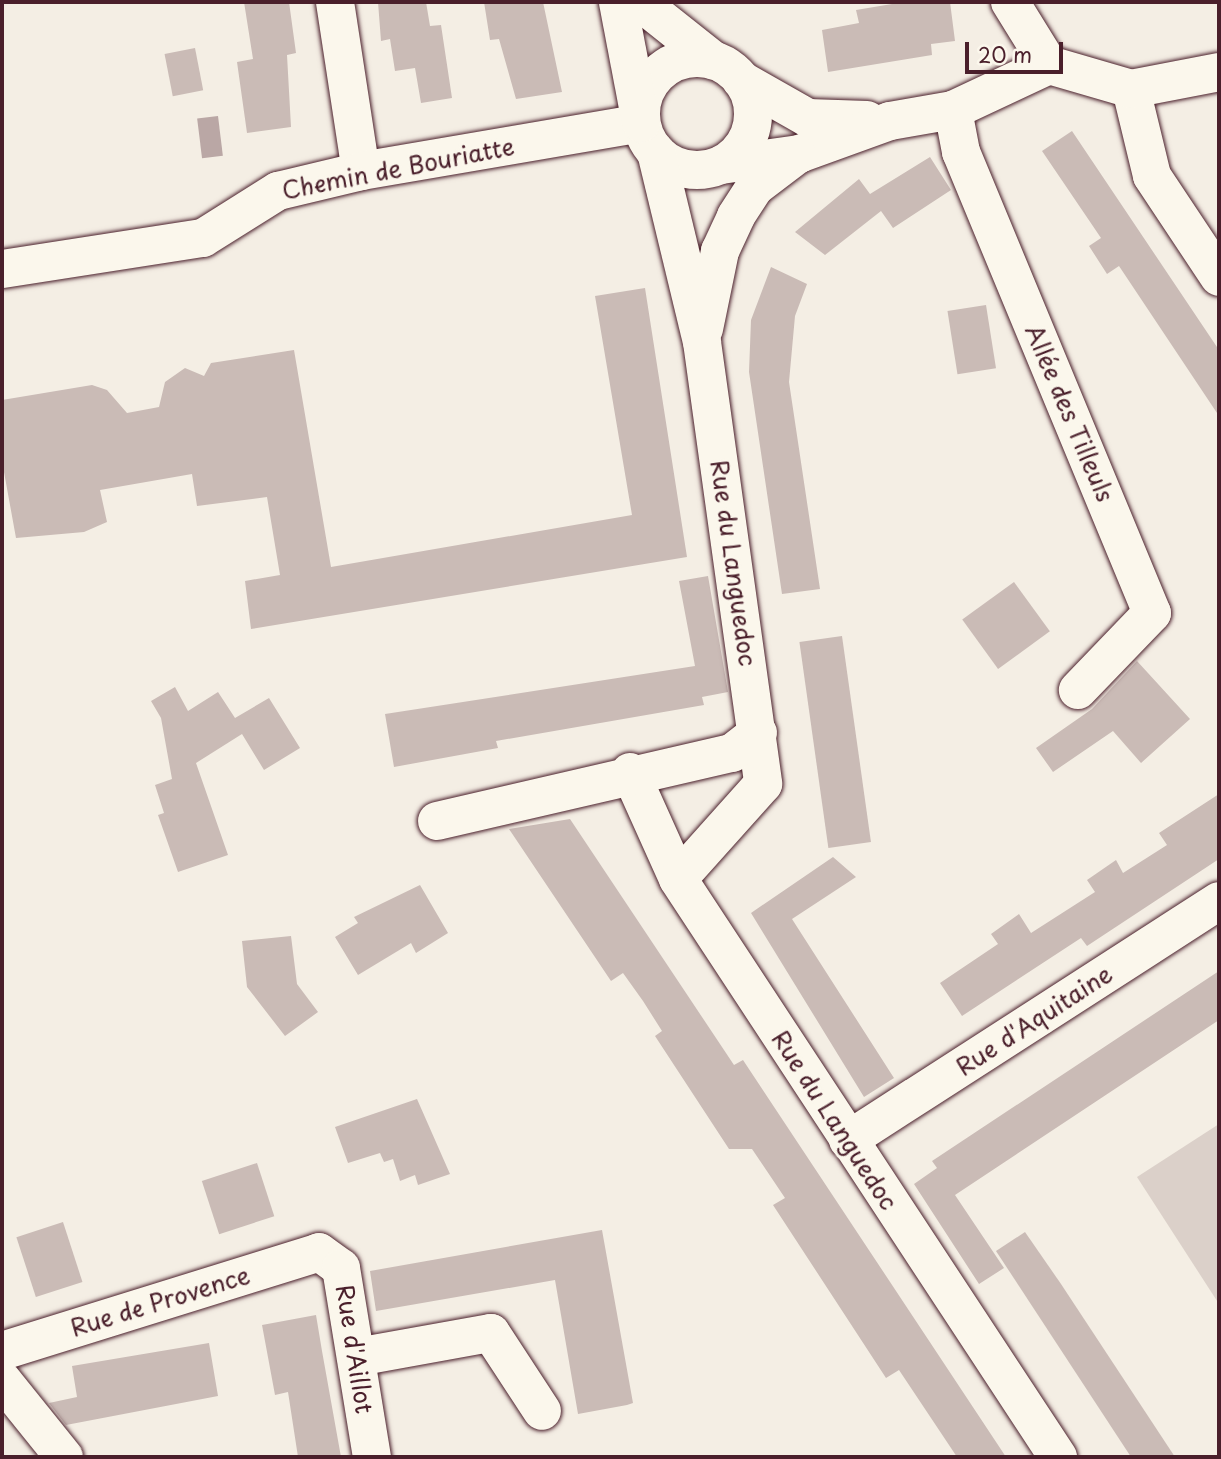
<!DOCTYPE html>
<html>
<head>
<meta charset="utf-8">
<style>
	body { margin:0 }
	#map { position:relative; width:1221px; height:1459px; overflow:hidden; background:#f4eee4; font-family:"Playpen Sans",sans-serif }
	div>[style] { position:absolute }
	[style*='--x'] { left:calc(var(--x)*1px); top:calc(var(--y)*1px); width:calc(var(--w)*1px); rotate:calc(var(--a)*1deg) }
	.green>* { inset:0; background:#dbd0c9 }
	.water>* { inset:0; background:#baa7a5; transform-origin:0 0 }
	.building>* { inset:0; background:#cabbb6; transform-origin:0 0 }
	.roads { filter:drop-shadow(0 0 2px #4a1f2b) drop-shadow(0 0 2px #4a1f2b) }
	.minor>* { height:38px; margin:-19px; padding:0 19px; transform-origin:19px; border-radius:19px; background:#fbf7ec }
	.minor>.ring { margin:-19px; padding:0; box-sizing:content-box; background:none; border:38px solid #fbf7ec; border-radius:50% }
	.tertiary>* { height:38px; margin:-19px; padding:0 19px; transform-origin:19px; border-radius:19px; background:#fbf7ec }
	span { translate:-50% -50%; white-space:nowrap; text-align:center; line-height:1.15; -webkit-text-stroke:6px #fbf7ec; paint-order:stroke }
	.street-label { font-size:24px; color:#4a1f2b }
	.frame { position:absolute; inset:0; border:4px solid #4a1f2b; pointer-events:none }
	.scale { position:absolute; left:965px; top:42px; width:98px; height:32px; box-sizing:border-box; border:4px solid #4a1f2b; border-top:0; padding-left:9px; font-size:21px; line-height:24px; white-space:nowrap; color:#4a1f2b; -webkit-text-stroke:5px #fbf7ec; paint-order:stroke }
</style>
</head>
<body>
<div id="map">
	<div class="green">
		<i style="clip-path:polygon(1219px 1124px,1219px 1304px,1137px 1177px)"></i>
	</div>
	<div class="water">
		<i style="left:218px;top:116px;width:40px;height:21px;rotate:83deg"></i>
	</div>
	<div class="building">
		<i style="clip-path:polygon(244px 2px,289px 2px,296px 53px,287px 55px,291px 127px,247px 133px,237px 62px,253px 59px)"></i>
		<i style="clip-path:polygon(378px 2px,426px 2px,430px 26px,441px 25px,452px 98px,421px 103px,415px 68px,395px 71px,390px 39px,381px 41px)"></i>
		<i style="clip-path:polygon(484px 2px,543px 2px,562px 92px,516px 99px,499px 39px,490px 40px)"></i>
		<i style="clip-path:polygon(904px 2px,950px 2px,955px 41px,931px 44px,932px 55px,828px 72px,822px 30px,859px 23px,856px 10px)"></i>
		<i style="left:195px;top:48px;width:43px;height:31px;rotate:79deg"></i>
		<i style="clip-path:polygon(1072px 131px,1219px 350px,1219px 416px,1119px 266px,1107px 274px,1089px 246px,1101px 238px,1042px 151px)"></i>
		<i style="clip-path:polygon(930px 157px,951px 190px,893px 228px,881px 211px,825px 255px,795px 232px,859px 179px,870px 194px)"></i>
		<i style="clip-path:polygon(771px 267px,807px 284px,795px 316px,789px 382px,820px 589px,782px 594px,749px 372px,751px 320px)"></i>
		<i style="clip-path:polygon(645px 288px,687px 557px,251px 629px,245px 581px,280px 575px,267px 497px,197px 506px,192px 474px,100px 490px,107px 522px,84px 532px,16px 538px,2px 461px,2px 400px,92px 385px,107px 390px,127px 413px,159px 407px,165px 382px,185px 368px,204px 376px,211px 363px,294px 350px,331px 567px,632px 515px,595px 296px)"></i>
		<i style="left:986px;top:305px;width:64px;height:39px;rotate:81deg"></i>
		<i style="clip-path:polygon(708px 576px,728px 692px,702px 697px,704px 705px,496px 741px,498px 748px,394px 767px,385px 714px,695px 666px,679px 581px)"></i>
		<i style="left:1014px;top:582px;width:61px;height:64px;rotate:54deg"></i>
		<i style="left:842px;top:636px;width:208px;height:43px;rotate:82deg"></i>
		<i style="clip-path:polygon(1137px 661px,1190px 719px,1141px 763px,1113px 731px,1053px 772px,1036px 748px,1092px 709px)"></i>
		<i style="clip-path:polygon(175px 687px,188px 711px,218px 692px,235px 718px,269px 698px,300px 748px,264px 770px,242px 734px,196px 763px,228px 855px,178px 872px,158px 815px,164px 813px,155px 785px,172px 779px,161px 718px,151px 701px)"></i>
		<i style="clip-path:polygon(1219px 794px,1219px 859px,1087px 946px,1081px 938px,962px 1016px,940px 983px,998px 944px,991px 934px,1019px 914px,1031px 933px,1095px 892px,1087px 880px,1116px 860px,1123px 873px,1167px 845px,1159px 833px)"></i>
		<i style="clip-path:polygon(570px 819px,734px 1065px,743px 1060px,1006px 1457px,957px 1457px,899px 1370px,886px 1378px,773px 1205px,785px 1198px,752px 1149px,729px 1149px,655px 1036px,662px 1031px,643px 1001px,623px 973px,611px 981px,509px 829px)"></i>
		<i style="clip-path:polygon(833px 857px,856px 877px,792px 919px,894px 1078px,864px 1097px,751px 913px)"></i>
		<i style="clip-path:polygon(420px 885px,448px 933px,416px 953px,411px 943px,358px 975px,335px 937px,358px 923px,354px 917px)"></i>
		<i style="clip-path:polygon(291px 936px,297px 984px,318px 1012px,285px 1036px,247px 987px,242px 941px)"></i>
		<i style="clip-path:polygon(1219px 971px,1219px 1020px,955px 1195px,1004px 1268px,979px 1284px,914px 1184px,937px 1168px,932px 1161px)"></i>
		<i style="clip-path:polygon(417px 1099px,450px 1174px,418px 1185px,415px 1175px,400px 1181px,393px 1159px,384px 1162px,380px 1153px,348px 1163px,335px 1127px)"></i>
		<i style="left:257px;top:1163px;width:56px;height:58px;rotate:72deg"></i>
		<i style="left:63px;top:1222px;width:63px;height:49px;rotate:72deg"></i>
		<i style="clip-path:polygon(602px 1230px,633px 1403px,627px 1405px,578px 1414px,555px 1280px,376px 1311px,370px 1271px)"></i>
		<i style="clip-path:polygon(1025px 1232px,1061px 1284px,1175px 1457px,1131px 1457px,996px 1251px)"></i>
		<i style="clip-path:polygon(316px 1315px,322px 1351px,341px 1457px,298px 1457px,288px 1392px,275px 1395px,262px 1325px)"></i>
		<i style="clip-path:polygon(209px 1343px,218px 1396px,66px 1425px,49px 1403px,77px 1397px,72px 1366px)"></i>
	</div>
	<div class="roads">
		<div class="minor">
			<i style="--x:335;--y:2;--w:171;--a:81.3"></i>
			<i style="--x:640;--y:2;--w:93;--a:38.5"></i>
			<i class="ring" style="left:641px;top:58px;width:74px;height:74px"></i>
			<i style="--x:741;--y:80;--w:77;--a:29.6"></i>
			<i style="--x:808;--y:118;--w:59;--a:1.9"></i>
			<i style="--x:1131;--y:89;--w:89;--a:76.4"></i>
			<i style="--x:1152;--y:176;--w:121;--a:56.4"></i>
			<i style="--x:953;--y:110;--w:43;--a:79.2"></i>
			<i style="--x:961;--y:152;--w:499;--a:67.5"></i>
			<i style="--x:1152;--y:613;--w:107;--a:133.9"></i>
			<i style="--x:656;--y:152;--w:195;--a:76.4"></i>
			<i style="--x:702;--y:342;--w:446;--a:82.1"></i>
			<i style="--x:763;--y:784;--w:127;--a:131.8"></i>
			<i style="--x:721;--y:165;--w:79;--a:-8"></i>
			<i style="--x:799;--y:154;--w:97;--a:-19.9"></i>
			<i style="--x:890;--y:121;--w:64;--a:-9.9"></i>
			<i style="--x:953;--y:110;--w:106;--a:-25.1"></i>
			<i style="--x:1049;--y:65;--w:74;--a:-121.8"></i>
			<i style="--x:2;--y:269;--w:203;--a:-8.8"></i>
			<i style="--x:203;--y:238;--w:89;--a:-32.1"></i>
			<i style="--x:278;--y:191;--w:85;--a:-13.5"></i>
			<i style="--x:361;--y:171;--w:284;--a:-9.7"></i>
			<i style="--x:641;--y:123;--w:123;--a:-100.8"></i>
			<i style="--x:704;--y:329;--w:80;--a:-78.4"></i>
			<i style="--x:720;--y:251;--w:38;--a:-65"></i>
			<i style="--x:736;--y:216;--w:35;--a:-57"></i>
			<i style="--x:755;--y:187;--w:53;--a:-37.3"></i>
			<i style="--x:630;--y:772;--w:117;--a:65.8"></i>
			<i style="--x:678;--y:879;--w:692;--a:56.68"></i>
			<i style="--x:437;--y:821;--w:303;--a:-13"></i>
			<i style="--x:732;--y:753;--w:33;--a:-38"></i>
			<i style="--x:848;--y:1140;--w:441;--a:-32.8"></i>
			<i style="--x:2;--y:1351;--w:332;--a:-17.3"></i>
			<i style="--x:319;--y:1252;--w:27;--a:36"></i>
			<i style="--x:341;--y:1268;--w:192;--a:80.7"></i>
			<i style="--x:357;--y:1357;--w:136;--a:-10.2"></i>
			<i style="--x:491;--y:1333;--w:93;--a:56.8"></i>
			<i style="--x:2;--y:1380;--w:99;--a:51.2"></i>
		</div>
		<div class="tertiary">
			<i style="--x:1049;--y:65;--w:85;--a:16.3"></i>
			<i style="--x:1131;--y:89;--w:90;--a:-10.9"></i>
		</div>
	</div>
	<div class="street-label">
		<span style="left:398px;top:168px;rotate:-11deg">Chemin de Bouriatte</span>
		<span style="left:1070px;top:413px;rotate:67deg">Allée des Tilleuls</span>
		<span style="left:734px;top:563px;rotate:82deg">Rue du Languedoc</span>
		<span style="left:1034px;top:1020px;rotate:-33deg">Rue d'Aquitaine</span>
		<span style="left:835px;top:1120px;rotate:57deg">Rue du Languedoc</span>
		<span style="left:160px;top:1301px;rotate:-17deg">Rue de Provence</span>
		<span style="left:355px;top:1349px;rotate:81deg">Rue d'Aillot</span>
	</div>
	<div class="frame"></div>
	<div class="scale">20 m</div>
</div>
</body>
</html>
